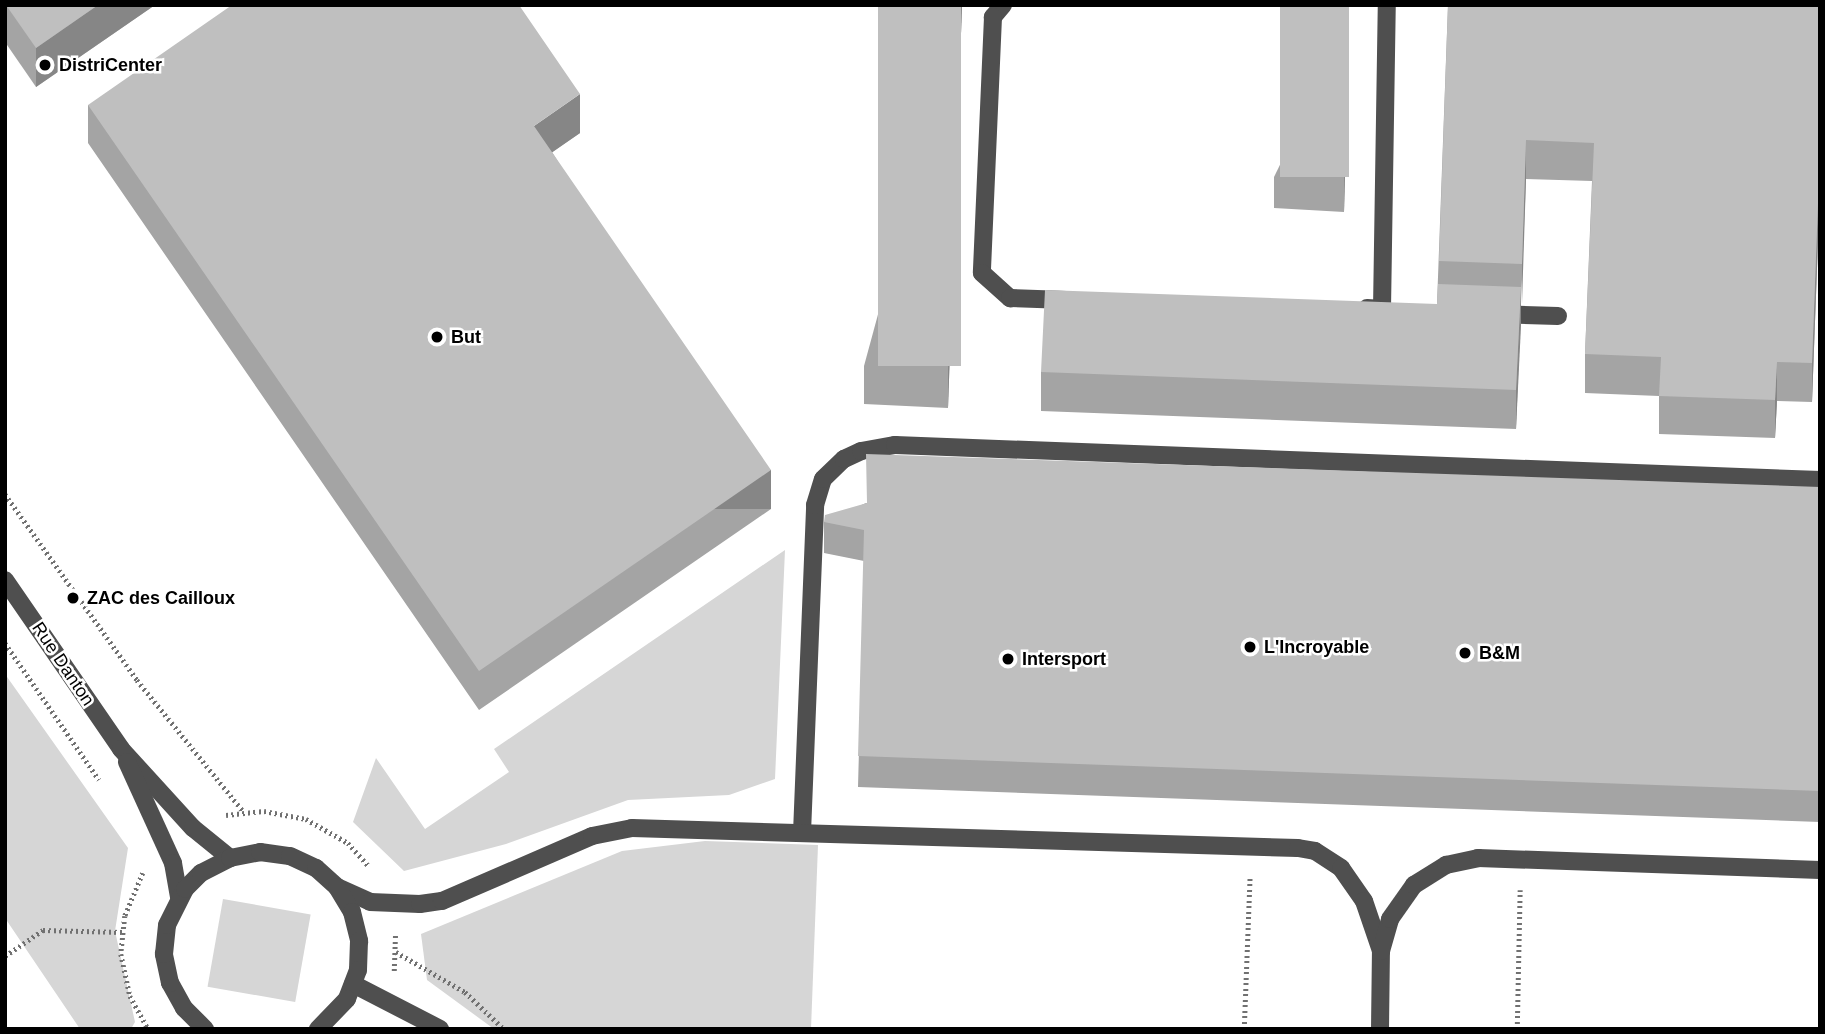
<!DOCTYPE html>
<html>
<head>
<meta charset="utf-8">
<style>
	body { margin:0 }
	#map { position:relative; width:1825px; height:1034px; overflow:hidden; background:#fff; font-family:Helvetica,sans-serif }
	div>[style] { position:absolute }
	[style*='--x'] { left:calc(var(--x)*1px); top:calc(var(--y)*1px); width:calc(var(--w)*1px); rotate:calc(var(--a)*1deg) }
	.green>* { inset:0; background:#d6d6d6; transform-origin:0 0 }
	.path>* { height:4.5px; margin-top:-2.25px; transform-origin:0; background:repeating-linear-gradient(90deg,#717171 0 2px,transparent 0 5.5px) }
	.minor>* { height:18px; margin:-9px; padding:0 9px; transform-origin:9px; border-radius:9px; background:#4f4f4f }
	.wall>* { inset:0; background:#a4a4a4 }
	.shaded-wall>* { inset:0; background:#868686; transform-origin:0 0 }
	.building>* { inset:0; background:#bfbfbf; transform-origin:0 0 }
	.dots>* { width:19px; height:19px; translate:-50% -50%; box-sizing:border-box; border:4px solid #fff; border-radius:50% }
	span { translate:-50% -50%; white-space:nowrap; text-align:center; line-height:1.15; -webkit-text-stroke:5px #fff; paint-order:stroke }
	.poi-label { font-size:18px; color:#000; font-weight:700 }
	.left { translate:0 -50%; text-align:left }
	.street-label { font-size:18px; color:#000 }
	.frame { position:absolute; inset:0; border:7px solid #000; pointer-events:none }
</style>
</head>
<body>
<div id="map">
	<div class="green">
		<i style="clip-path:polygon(785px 550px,775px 779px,729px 795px,628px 800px,506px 844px,404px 871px,353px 822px,376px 758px,425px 829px,509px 772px,494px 749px)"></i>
		<i style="clip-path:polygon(5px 674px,128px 848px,115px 931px,135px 1022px,131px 1029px,80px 1029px,5px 918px)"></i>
		<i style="clip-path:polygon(705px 841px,818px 845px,811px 1029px,494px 1029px,427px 980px,421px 934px,622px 851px)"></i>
		<i style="left:223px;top:899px;width:89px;height:89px;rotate:10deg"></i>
	</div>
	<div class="path">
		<i style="--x:5;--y:494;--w:228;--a:54.6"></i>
		<i style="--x:137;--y:680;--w:170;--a:51"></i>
		<i style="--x:5;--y:643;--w:166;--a:55.5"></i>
		<i style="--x:226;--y:815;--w:38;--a:-6"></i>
		<i style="--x:264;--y:811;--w:43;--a:10.8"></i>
		<i style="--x:306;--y:819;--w:48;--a:29.7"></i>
		<i style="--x:348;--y:843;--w:30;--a:48"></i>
		<i style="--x:143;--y:873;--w:47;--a:112.7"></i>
		<i style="--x:125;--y:916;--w:38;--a:96"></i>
		<i style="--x:121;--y:954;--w:43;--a:77.9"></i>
		<i style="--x:130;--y:996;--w:38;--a:61"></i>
		<i style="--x:396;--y:952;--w:80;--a:30.1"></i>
		<i style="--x:465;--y:992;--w:54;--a:43.5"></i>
		<i style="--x:5;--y:956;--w:46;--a:-34.4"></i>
		<i style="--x:43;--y:930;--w:79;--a:1.5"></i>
		<i style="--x:394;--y:971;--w:37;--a:-88"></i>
		<i style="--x:1244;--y:1029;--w:153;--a:-87.8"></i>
		<i style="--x:1517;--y:1029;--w:139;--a:-88.8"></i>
	</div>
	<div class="minor">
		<i style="--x:1003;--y:5;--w:16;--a:130"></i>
		<i style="--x:993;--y:17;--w:256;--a:92.5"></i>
		<i style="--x:982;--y:273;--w:38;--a:42"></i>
		<i style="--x:1010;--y:298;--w:56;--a:2"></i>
		<i style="--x:1367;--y:308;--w:15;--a:4"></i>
		<i style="--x:1382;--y:309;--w:304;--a:-89.1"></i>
		<i style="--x:1497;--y:314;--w:61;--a:1.9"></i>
		<i style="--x:5;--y:580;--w:205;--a:55.5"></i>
		<i style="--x:121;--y:749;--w:107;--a:47.7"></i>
		<i style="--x:193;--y:828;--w:48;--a:39"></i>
		<i style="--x:127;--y:762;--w:111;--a:65.5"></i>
		<i style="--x:173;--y:863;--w:36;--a:80"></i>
		<i style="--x:802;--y:833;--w:328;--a:-87.7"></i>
		<i style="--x:815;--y:505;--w:27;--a:-73"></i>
		<i style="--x:823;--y:479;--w:29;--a:-44"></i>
		<i style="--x:844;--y:459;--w:19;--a:-25"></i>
		<i style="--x:861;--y:451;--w:35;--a:-10"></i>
		<i style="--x:895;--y:445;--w:926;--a:2.17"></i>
		<i style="--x:337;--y:887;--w:36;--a:24"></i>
		<i style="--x:370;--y:902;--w:50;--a:2.3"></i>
		<i style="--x:420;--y:904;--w:22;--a:-8"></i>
		<i style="--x:442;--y:901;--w:163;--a:-23.4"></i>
		<i style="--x:592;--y:836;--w:41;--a:-11.3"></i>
		<i style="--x:632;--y:828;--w:666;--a:1.72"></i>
		<i style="--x:1298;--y:848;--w:17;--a:10"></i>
		<i style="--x:1315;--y:851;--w:31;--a:33"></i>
		<i style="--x:1341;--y:868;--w:40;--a:55.1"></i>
		<i style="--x:1364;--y:901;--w:53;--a:71.2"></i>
		<i style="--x:353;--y:984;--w:98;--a:27.3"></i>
		<i style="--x:205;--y:1029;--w:30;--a:-135"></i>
		<i style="--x:184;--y:1008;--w:29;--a:-119"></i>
		<i style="--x:170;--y:983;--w:30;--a:-102"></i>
		<i style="--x:164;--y:954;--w:29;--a:-84"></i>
		<i style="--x:167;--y:925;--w:40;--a:-63.4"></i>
		<i style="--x:185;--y:889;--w:23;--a:-45"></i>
		<i style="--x:201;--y:873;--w:33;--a:-27"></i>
		<i style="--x:230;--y:858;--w:31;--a:-11"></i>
		<i style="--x:260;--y:852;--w:30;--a:8"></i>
		<i style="--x:290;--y:856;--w:29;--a:25"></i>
		<i style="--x:316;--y:868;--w:28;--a:42"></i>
		<i style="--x:337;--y:887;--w:29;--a:59"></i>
		<i style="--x:352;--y:912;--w:30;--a:76"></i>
		<i style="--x:359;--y:941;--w:29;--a:92"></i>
		<i style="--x:358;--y:970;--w:31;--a:111"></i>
		<i style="--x:347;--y:999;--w:42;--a:134"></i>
		<i style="--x:1380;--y:1029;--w:78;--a:-89.3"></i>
		<i style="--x:1381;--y:951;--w:33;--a:-74"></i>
		<i style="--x:1390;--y:919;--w:42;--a:-54.8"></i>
		<i style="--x:1414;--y:885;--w:38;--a:-32"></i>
		<i style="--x:1446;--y:865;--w:33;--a:-12"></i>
		<i style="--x:1478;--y:858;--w:342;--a:2"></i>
	</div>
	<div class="wall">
		<i style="clip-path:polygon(5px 5px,155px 5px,36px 87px,5px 42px)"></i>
		<i style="clip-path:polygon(962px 5px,948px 408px,864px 404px,864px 366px)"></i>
		<i style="clip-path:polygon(1448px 5px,1820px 5px,1820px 188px,1812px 402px,1777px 401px,1775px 438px,1659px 434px,1659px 396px,1585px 393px,1585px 354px,1592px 181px,1526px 179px,1516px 429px,1041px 411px,1041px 372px,1437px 304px)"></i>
		<i style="clip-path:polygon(1349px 24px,1344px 212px,1274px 208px,1274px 177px)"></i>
		<i style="clip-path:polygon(88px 105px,580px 133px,552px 152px,771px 509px,479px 710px,88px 143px)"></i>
		<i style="clip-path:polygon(1820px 487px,1820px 822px,858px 787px,864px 561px,824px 553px,824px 522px,866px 503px)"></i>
	</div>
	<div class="shaded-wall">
		<i style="clip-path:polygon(98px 5px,155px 5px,36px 87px,36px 48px)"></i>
		<i style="clip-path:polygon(961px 5px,962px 5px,948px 408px,948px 369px)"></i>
		<i style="clip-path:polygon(1349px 5px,1349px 24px,1344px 212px,1344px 181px)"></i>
		<i style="clip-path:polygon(580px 94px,580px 133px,534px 165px,534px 126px)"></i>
		<i style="clip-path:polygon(1526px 140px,1526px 179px,1522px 303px,1522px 264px)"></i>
		<i style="clip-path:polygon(1820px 150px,1820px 188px,1812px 402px,1812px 363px)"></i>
		<i style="clip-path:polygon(1521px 287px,1521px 326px,1516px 429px,1516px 390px)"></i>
		<i style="clip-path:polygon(1777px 362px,1777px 401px,1775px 438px,1775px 400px)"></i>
		<i style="left:771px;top:470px;width:39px;height:354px;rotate:90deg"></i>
	</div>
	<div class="building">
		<i style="clip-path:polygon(6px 5px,98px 5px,36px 48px)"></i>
		<i style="clip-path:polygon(232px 5px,519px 5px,580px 94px,534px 126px,771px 470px,479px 671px,88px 105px)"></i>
		<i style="left:878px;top:5px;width:83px;height:361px"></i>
		<i style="left:1280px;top:5px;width:69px;height:172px"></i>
		<i style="clip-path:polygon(1448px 5px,1820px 5px,1820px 150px,1812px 363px,1777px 362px,1775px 400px,1659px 396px,1661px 357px,1585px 354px,1594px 143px,1526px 140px,1522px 264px,1439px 261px)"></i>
		<i style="clip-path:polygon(1438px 284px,1521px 287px,1516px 390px,1041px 372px,1045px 290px,1437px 304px)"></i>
		<i style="clip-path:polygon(866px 454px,1820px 487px,1820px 791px,858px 756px,864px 530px,824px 522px,825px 515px,867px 503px)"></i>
	</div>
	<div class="dots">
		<i style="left:45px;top:65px;background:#000"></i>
		<i style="left:437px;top:337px;background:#000"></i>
		<i style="left:73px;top:598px;background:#000"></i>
		<i style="left:1250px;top:647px;background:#000"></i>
		<i style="left:1465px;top:653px;background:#000"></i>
		<i style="left:1008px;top:659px;background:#000"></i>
	</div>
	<div class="poi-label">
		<span class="left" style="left:59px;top:65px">DistriCenter</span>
		<span class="left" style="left:451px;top:337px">But</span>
		<span class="left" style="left:87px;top:598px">ZAC des Cailloux</span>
		<span class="left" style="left:1264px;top:647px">L'Incroyable</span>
		<span class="left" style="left:1479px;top:653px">B&amp;M</span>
		<span class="left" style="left:1022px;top:659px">Intersport</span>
	</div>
	<div class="street-label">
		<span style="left:63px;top:664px;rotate:56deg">Rue Danton</span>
	</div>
	<div class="frame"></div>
</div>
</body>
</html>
